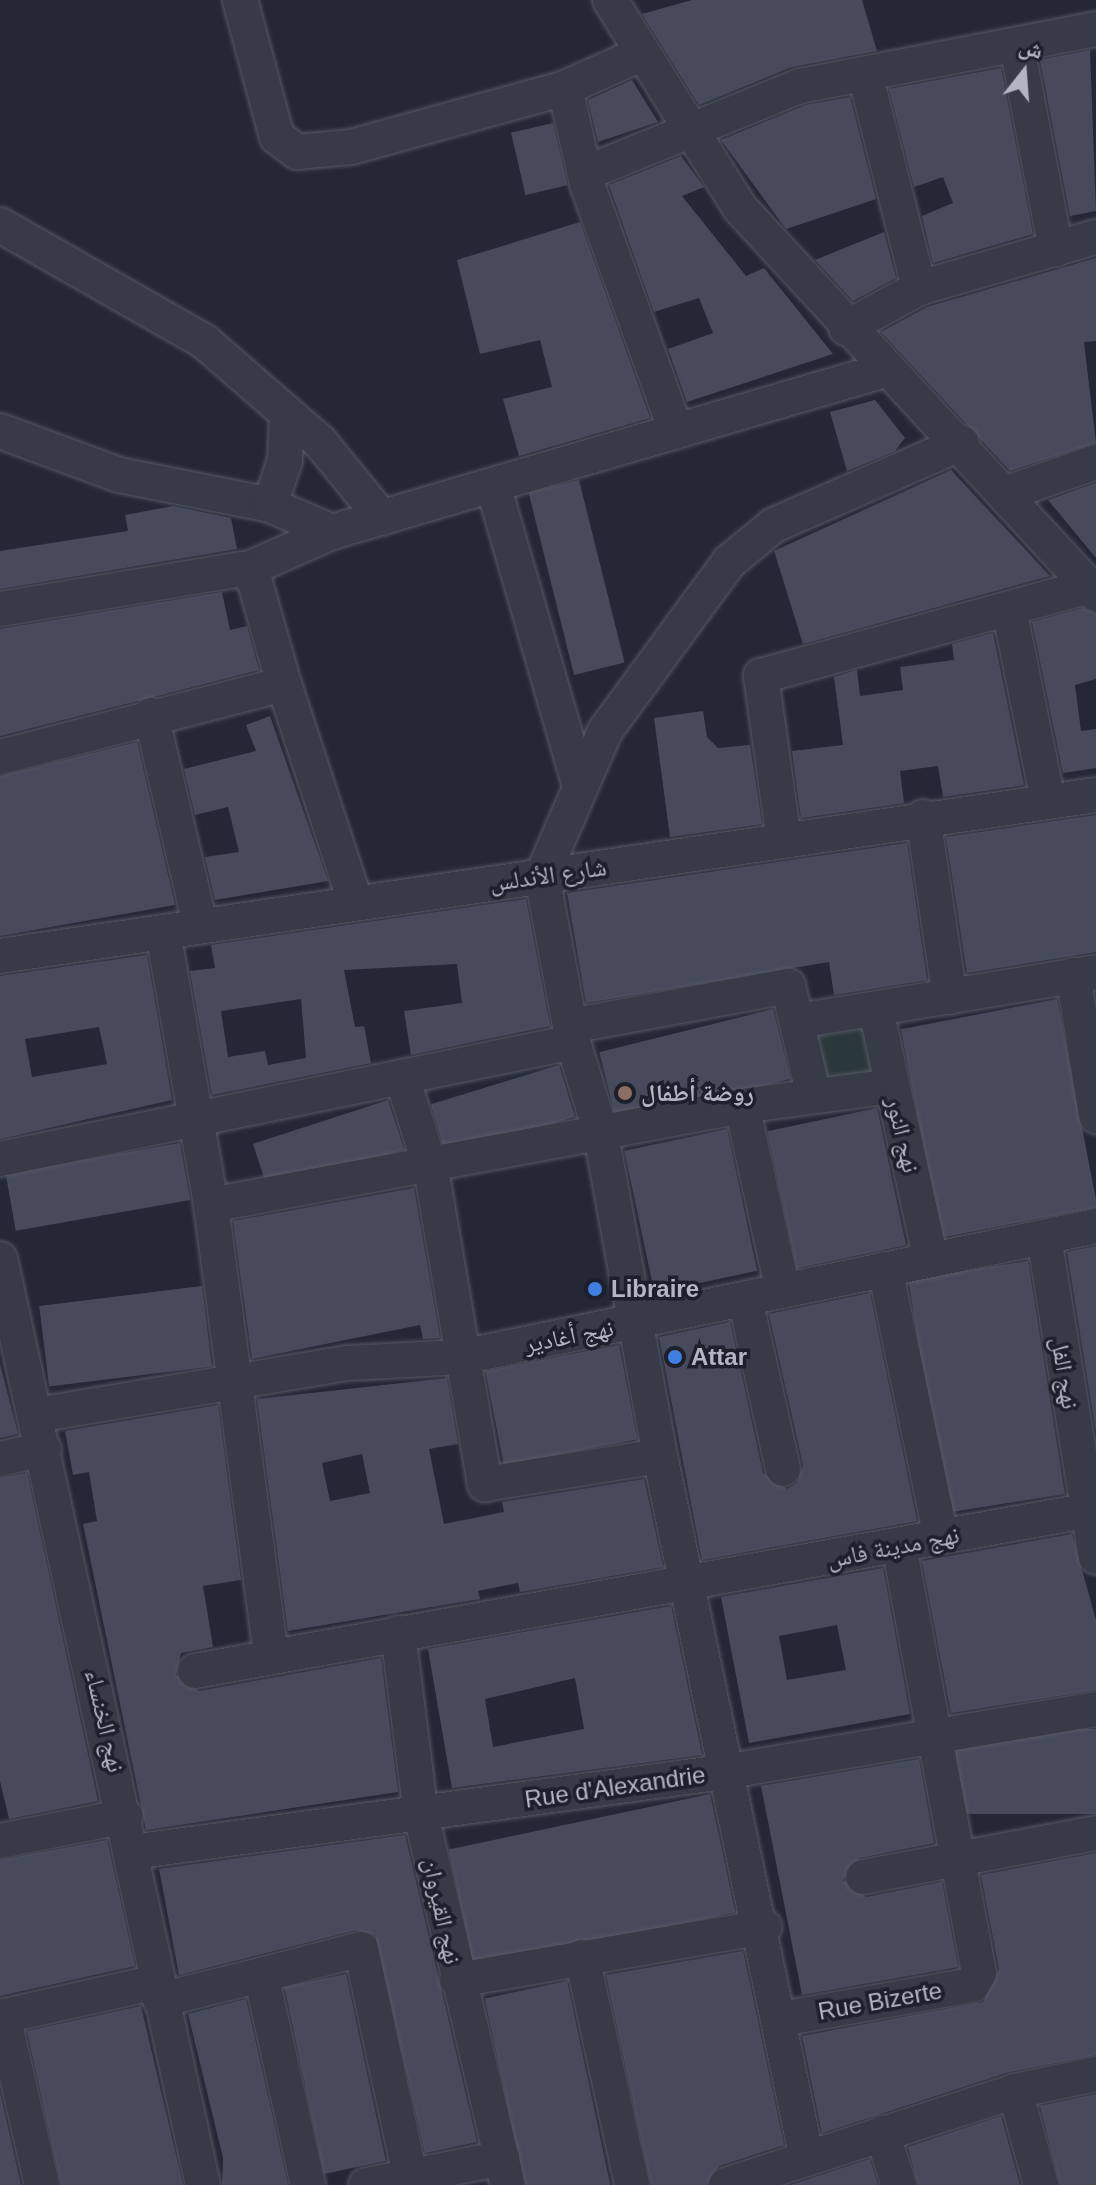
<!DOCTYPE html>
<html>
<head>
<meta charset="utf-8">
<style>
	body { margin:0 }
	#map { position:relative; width:1096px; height:2185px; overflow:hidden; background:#242836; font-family:Arial,"Noto Naskh Arabic",sans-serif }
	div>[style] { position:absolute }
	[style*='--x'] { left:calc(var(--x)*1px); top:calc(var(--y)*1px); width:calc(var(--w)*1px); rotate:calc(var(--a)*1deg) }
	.green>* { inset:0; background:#2a383b; transform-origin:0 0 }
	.building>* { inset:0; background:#464a5b; transform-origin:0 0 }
	.roads { filter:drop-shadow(0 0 2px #555865) drop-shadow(0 0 2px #555865) }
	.minor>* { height:34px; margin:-17px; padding:0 17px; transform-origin:17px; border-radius:17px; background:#373a47 }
	.dots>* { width:22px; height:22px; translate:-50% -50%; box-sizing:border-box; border:4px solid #1d202c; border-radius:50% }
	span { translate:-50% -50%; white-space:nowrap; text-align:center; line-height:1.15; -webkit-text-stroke:7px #1d202c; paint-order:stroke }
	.street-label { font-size:24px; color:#b2b5c3 }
	.poi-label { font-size:24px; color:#b2b5c3; font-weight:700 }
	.left { translate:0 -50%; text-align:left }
	.north { position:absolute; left:984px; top:32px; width:80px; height:80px; -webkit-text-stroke:6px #1d202c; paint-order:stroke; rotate:17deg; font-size:22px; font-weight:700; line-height:32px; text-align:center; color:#b2b5c3 }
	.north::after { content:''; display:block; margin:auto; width:28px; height:36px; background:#b2b5c3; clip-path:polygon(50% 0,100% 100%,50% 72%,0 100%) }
</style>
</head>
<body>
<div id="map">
	<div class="green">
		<i style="left:866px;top:1021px;width:56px;height:55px;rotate:80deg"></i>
	</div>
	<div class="building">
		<i style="clip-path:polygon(692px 0,862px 0,877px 51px,792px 67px,699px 105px,642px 14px)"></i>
		<i style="clip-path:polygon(1090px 50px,1096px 211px,1070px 216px,1040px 60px)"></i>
		<i style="clip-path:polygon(1001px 68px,1033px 234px,933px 263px,922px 216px,953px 203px,943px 177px,914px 187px,889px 89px)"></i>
		<i style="clip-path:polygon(632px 80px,658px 122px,598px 142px,588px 100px)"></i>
		<i style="clip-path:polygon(850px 97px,876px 199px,786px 229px,721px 140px,806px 105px)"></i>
		<i style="left:553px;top:123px;width:64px;height:43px;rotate:77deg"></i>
		<i style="clip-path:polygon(681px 156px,704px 187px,682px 196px,746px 276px,764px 268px,833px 354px,687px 402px,668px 349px,713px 333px,699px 298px,654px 312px,609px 185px)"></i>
		<i style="clip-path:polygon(580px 222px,650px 418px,519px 456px,503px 399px,552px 387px,540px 340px,480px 354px,457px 260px)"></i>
		<i style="clip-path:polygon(884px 232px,896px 278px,853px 301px,815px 260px)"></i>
		<i style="clip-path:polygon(1096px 258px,1096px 341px,1084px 342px,1096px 443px,1010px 471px,881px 332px,927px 307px)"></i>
		<i style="clip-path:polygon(875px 400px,905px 438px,895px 451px,847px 471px,830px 412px)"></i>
		<i style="clip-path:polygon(951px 470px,1050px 576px,803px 644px,774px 551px)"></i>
		<i style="left:579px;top:480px;width:188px;height:52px;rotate:76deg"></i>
		<i style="clip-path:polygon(1096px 483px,1096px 558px,1048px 500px)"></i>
		<i style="clip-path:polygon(173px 506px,231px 518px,237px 549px,0 589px,0 551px,128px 531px,125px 515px)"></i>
		<i style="clip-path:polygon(222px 592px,230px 630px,247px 626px,259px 670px,0 736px,0 629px)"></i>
		<i style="clip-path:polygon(1083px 608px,1096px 613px,1096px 679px,1075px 685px,1081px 731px,1096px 729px,1096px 768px,1063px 773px,1032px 622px)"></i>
		<i style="clip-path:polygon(993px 633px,1024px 785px,943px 797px,938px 766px,900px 771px,904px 803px,801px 818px,792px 751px,843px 745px,834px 677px,857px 670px,860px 696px,903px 690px,900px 667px,954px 660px,952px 644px)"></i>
		<i style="clip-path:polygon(703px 711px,707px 737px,718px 748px,750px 745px,762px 824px,670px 837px,654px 718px)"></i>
		<i style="clip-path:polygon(270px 716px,328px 881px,215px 900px,205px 857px,239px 852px,228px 807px,195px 815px,184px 769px,256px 751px,246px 725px)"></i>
		<i style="clip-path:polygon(137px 742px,175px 905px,0 936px,0 776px)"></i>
		<i style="clip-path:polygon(1096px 815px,1096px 952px,967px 973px,946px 837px)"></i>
		<i style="clip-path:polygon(907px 843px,927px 980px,834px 995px,829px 962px,586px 1003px,567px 893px)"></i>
		<i style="clip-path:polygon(evenodd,526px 899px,550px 1026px,411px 1055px,404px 1011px,462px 1003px,457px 964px,344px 970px,355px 1027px,364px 1026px,371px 1063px,212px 1095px,190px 971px,215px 968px,211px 945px,526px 899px,301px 999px,306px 1058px,268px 1065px,265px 1051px,228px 1057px,221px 1011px,301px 999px)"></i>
		<i style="clip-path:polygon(evenodd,147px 955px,172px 1100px,0 1139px,0 976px,147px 955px,99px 1027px,107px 1064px,32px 1077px,25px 1039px,99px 1027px)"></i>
		<i style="left:1057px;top:999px;width:212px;height:159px;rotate:79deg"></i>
		<i style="left:773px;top:1009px;width:72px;height:179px;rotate:76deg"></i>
		<i style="left:559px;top:1065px;width:54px;height:134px;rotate:73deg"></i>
		<i style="left:388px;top:1100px;width:52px;height:142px;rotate:72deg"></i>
		<i style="left:877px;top:1108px;width:140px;height:112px;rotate:78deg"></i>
		<i style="left:727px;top:1129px;width:145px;height:105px;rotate:78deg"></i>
		<i style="left:180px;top:1143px;width:58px;height:177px;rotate:80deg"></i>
		<i style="clip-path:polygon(414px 1188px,440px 1338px,423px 1339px,420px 1325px,252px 1359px,233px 1221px)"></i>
		<i style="clip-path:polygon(1096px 1246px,1096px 1432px,1067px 1252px)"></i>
		<i style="left:1028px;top:1261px;width:236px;height:121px;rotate:81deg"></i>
		<i style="left:202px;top:1286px;width:81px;height:164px;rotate:83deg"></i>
		<i style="clip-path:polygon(870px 1293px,917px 1521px,702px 1560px,659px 1337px,730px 1322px,763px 1473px,787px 1489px,797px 1483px,803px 1465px,769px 1314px)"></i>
		<i style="left:619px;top:1345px;width:96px;height:136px;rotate:79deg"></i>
		<i style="clip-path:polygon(0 1364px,18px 1434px,0 1438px)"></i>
		<i style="clip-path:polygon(evenodd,447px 1378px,458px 1444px,429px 1449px,444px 1524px,504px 1512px,502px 1502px,644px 1479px,663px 1567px,520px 1592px,518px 1583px,478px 1591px,480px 1599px,288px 1631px,257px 1399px,447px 1378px,362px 1454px,370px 1493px,330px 1501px,322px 1463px,362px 1454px)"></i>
		<i style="clip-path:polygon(218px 1405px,241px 1580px,203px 1586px,213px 1647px,181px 1653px,176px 1675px,199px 1691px,381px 1658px,398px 1792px,146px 1830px,83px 1524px,97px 1521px,89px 1472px,73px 1475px,65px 1431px)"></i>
		<i style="clip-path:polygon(27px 1473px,98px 1801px,9px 1819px,0 1781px,0 1478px)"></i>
		<i style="clip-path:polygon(1072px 1534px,1096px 1620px,1096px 1690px,951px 1713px,922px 1561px)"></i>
		<i style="clip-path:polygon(evenodd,883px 1568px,910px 1714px,749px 1743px,721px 1597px,883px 1568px,837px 1625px,846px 1670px,787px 1680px,779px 1636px,837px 1625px)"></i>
		<i style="clip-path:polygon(evenodd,671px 1606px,702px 1755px,452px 1788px,428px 1649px,671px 1606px,575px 1678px,584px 1729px,493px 1747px,485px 1699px,575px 1678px)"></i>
		<i style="left:1096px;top:1729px;width:85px;height:140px;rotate:90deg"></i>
		<i style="clip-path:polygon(919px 1759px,934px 1843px,859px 1858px,843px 1880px,866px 1897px,942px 1882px,958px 1967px,802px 1995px,761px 1786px)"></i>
		<i style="left:710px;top:1794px;width:121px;height:267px;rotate:78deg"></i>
		<i style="clip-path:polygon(405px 1835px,477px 2142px,425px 2153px,375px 1935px,356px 1930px,179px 1975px,159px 1869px)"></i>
		<i style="clip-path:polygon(107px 1840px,135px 1966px,0 1996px,0 1860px)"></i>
		<i style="clip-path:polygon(1096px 1853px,1096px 2055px,1009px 2072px,822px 2133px,802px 2036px,983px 2002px,999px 1969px,981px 1875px)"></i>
		<i style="clip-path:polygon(743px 1951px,784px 2145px,719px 2166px,707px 2185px,651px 2185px,606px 1975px)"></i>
		<i style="left:346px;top:1974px;width:191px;height:63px;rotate:78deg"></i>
		<i style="left:567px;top:1981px;width:209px;height:84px;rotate:78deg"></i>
		<i style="clip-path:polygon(246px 1999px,288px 2185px,222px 2185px,223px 2158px,188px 2014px)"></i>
		<i style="clip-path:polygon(141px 2006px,183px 2185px,61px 2185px,27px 2031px)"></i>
		<i style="clip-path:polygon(0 2092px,21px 2185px,0 2185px)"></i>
		<i style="clip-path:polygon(1096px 2094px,1096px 2185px,1060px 2185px,1040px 2106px)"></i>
		<i style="clip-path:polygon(1001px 2116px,1020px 2185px,918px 2185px,908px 2147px)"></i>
		<i style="clip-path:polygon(870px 2159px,878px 2185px,791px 2185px,812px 2178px)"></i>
	</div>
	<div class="roads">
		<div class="minor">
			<i style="--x:240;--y:0;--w:142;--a:74.9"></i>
			<i style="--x:277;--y:137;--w:25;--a:37"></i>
			<i style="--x:297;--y:152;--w:54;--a:-5.3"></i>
			<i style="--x:351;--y:147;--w:222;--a:-15.4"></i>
			<i style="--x:565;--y:88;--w:85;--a:-24.2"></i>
			<i style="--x:610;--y:0;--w:245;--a:58"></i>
			<i style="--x:740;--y:208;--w:525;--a:47.32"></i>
			<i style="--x:1017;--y:47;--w:206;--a:79.1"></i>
			<i style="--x:865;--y:74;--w:221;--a:75.8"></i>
			<i style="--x:565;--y:88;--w:98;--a:77.1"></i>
			<i style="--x:587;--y:184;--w:263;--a:70.2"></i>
			<i style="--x:588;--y:172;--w:229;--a:-22.1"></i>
			<i style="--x:800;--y:86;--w:301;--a:-10.9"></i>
			<i style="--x:0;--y:225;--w:236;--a:29.7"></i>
			<i style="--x:205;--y:342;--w:152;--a:41"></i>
			<i style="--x:320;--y:442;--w:98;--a:50.8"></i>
			<i style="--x:846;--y:328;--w:83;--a:-28.7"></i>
			<i style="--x:919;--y:288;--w:184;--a:-16.1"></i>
			<i style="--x:0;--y:431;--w:127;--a:20.3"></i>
			<i style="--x:119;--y:475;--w:154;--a:11.2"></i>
			<i style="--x:270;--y:505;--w:68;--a:23.5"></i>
			<i style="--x:493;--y:485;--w:310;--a:73.9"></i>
			<i style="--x:1007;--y:493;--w:94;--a:-19.2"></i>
			<i style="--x:270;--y:505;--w:47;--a:-71.6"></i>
			<i style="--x:285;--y:460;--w:46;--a:-87.5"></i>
			<i style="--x:246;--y:570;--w:94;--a:-23.8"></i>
			<i style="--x:332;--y:532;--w:576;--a:-16.33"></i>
			<i style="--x:0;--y:609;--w:244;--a:-9.4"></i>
			<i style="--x:241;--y:569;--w:16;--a:38"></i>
			<i style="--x:254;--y:579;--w:109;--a:74.1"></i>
			<i style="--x:1009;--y:609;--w:196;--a:78.5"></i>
			<i style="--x:151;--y:715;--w:215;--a:76.8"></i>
			<i style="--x:0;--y:757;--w:293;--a:-14.4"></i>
			<i style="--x:284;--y:684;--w:228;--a:71.9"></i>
			<i style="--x:923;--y:817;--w:182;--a:81.5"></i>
			<i style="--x:784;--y:840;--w:166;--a:-98"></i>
			<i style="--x:761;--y:676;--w:340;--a:-15.3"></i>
			<i style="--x:163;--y:932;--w:277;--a:80"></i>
			<i style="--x:211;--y:1205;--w:454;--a:82.4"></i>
			<i style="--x:0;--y:956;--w:1108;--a:-8.36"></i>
			<i style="--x:1073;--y:975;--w:143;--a:80.7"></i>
			<i style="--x:876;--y:1010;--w:256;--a:77.6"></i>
			<i style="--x:798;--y:1021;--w:302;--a:-9.3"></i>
			<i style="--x:570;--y:1026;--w:222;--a:-10.4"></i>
			<i style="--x:788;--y:986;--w:113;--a:76.7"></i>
			<i style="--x:402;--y:1077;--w:96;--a:72.5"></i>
			<i style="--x:431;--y:1169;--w:320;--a:80.3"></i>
			<i style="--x:485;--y:1484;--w:177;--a:-9.1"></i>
			<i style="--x:742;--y:1106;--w:189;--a:77.5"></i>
			<i style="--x:0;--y:1159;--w:585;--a:-11.54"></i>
			<i style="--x:211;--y:1205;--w:540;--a:-10.56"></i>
			<i style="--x:742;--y:1106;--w:151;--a:-7.6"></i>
			<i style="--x:1044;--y:1237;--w:324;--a:80.8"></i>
			<i style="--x:0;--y:1259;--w:948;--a:77.64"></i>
			<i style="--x:885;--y:1269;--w:274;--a:78.2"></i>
			<i style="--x:745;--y:1299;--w:174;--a:77.4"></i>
			<i style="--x:37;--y:1415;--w:316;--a:-9.5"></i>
			<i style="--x:349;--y:1363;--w:113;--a:-3"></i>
			<i style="--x:462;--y:1357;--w:647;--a:-11.67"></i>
			<i style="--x:0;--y:1459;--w:45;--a:-12.8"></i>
			<i style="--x:398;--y:1633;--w:183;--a:82.8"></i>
			<i style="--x:421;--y:1815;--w:380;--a:76.8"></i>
			<i style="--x:195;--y:1671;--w:915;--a:-10.19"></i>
			<i style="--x:0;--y:1841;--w:128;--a:-11.2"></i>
			<i style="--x:132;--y:1852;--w:603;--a:-7.71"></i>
			<i style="--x:730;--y:1771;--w:371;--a:-9.6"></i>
			<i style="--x:863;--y:1877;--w:237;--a:-10.7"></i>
			<i style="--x:582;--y:1957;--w:233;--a:77.6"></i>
			<i style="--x:457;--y:1980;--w:312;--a:-9.8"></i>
			<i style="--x:160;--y:2000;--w:104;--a:-13.9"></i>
			<i style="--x:3;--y:2016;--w:173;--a:77"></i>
			<i style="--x:0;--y:2017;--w:160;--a:-12.6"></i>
			<i style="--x:781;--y:2019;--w:194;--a:-10.1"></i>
			<i style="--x:972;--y:1985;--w:14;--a:-60"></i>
			<i style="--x:979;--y:1973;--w:434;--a:-100.6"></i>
			<i style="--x:1015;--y:2091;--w:98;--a:74.5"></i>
			<i style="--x:882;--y:2133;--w:55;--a:71.9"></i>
			<i style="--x:807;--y:2159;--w:718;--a:-101.81"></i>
			<i style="--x:660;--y:1456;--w:328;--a:-100.4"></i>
			<i style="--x:601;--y:1133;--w:95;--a:-107.1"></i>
			<i style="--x:573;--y:1042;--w:169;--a:-100.6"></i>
			<i style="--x:542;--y:876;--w:158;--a:-66.5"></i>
			<i style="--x:605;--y:731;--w:210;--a:-53.7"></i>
			<i style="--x:729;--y:562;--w:58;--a:-39.4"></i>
			<i style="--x:774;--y:525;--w:205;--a:-23.6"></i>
			<i style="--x:308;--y:2185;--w:215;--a:-102.6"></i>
			<i style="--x:261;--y:1975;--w:103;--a:-14.6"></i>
			<i style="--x:361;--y:1949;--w:232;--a:77.8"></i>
			<i style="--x:366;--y:2185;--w:139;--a:-11.2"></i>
			<i style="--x:726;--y:2185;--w:304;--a:-18"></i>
			<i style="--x:1015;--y:2091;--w:83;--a:-11.9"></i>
		</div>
	</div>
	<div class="dots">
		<i style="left:625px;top:1093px;background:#8d6e63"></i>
		<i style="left:595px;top:1289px;background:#3f7fe0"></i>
		<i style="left:675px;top:1357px;background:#3f7fe0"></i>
	</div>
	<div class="street-label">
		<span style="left:548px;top:875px;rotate:-8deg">شارع الأندلس</span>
		<span style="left:903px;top:1135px;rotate:77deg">نهج النور</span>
		<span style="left:569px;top:1336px;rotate:-11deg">نهج أغادير</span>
		<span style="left:1065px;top:1373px;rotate:81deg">نهج الفل</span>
		<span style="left:893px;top:1547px;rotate:-11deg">نهج مدينة فاس</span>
		<span style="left:105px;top:1721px;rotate:77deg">نهج الخنساء</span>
		<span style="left:615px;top:1787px;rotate:-8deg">Rue d'Alexandrie</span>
		<span style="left:442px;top:1911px;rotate:78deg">نهج القيروان</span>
		<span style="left:880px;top:2001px;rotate:-10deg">Rue Bizerte</span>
	</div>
	<div class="poi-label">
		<span class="left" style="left:641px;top:1093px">روضة أطفال</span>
		<span class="left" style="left:611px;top:1289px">Libraire</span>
		<span class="left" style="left:691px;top:1357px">Attar</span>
	</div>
	<div class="north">ش</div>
</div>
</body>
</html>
